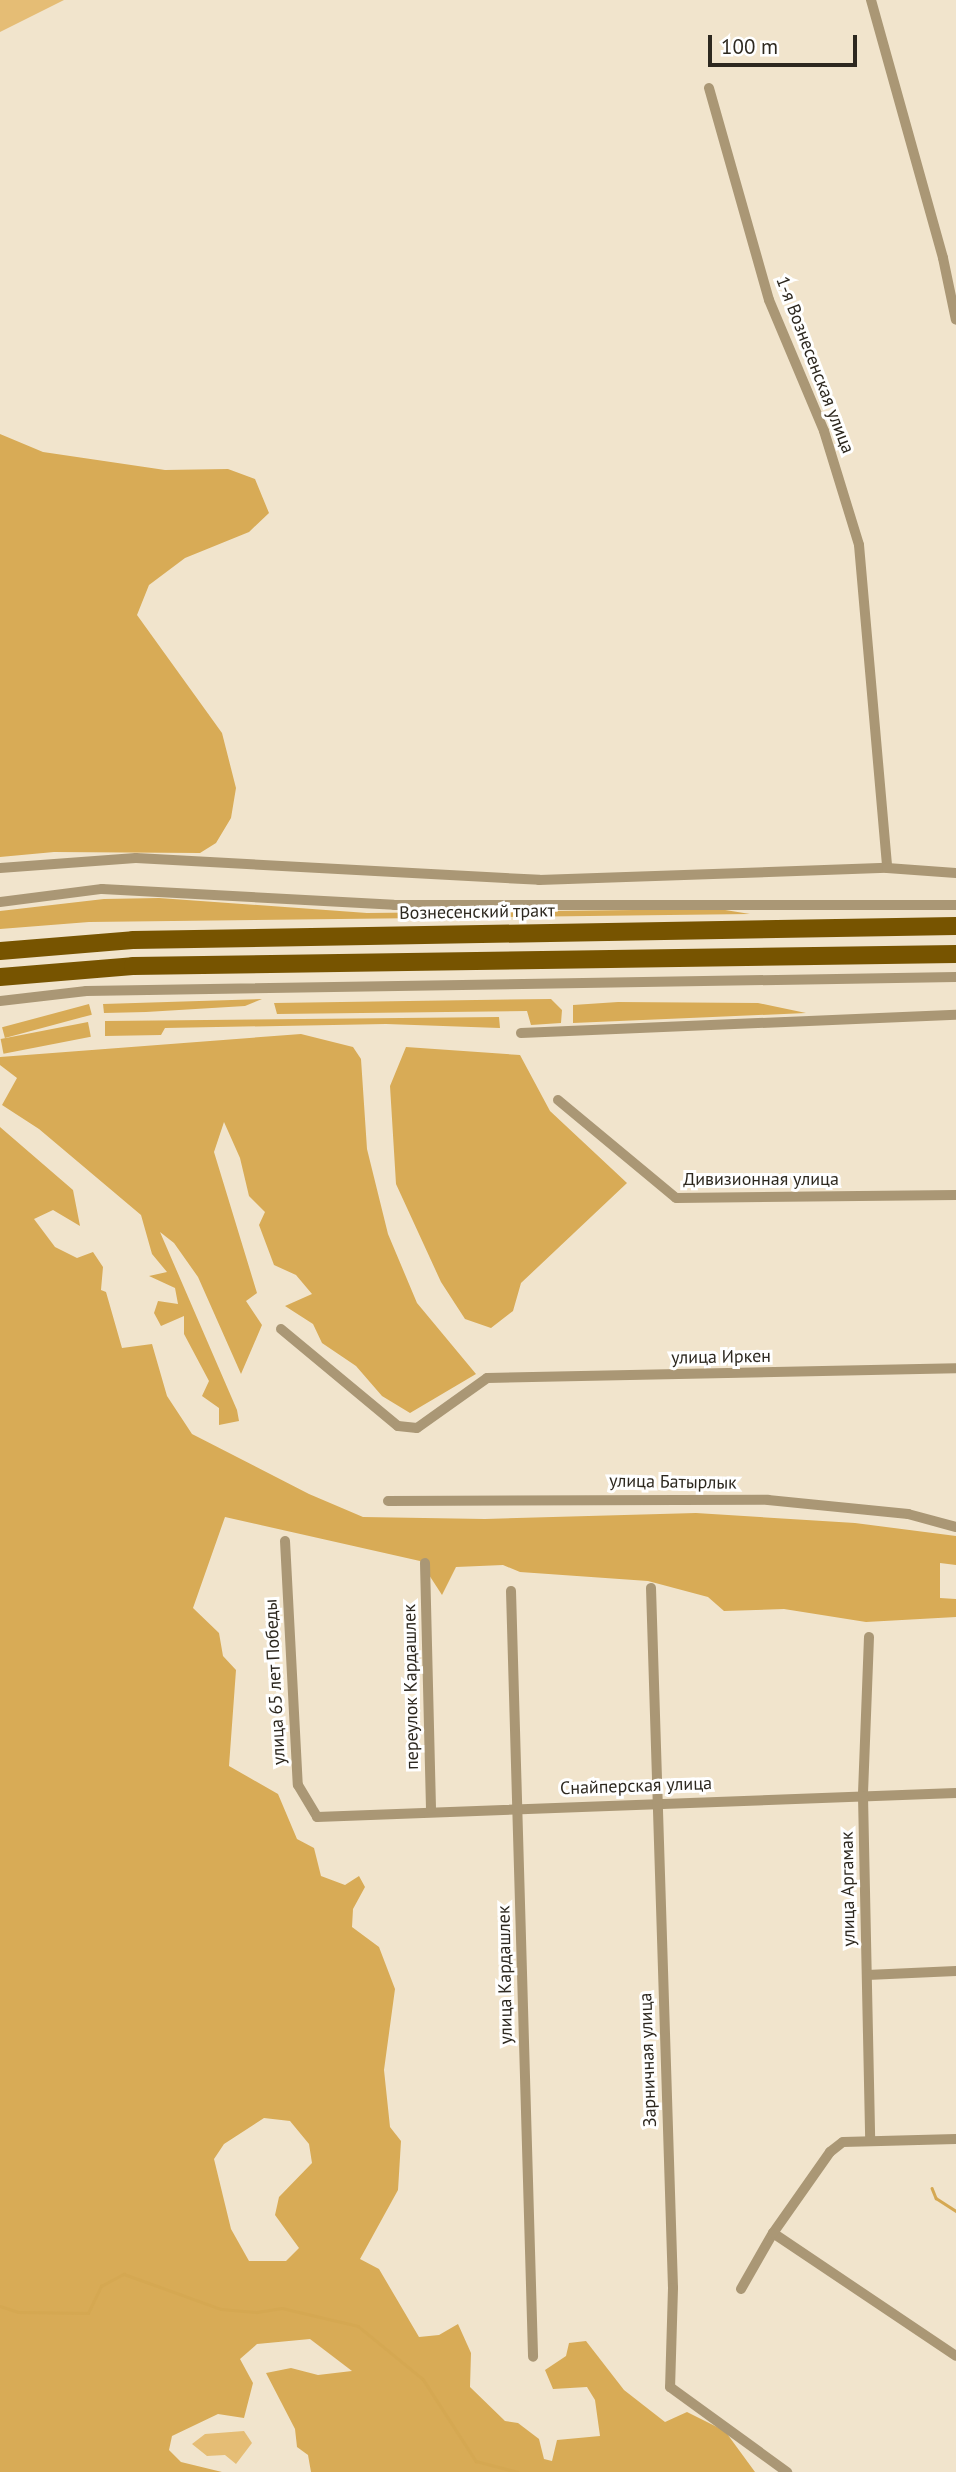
<!DOCTYPE html>
<html>
<head>
<meta charset="utf-8">
<style>
	body { margin:0 }
	#map { position:relative; width:956px; height:2472px; overflow:hidden; background:#f1e4cc; font-family:"PT Sans",sans-serif }
	div>[style] { position:absolute }
	[style*='--x'] { left:calc(var(--x)*1px); top:calc(var(--y)*1px); width:calc(var(--w)*1px); rotate:calc(var(--a)*1deg) }
	.green>* { inset:0; background:#e5bd75 }
	.forest>* { inset:0; background:#d8ab56; transform-origin:0 0 }
	.stream>* { height:2.5px; margin:-1.25px; padding:0 1.25px; transform-origin:1.25px; border-radius:1.25px; background:#d5a852 }
	.street>* { height:10px; margin:-5px; padding:0 5px; transform-origin:5px; border-radius:5px; background:#aa9775 }
	.primary>* { height:18px; margin:-9px; padding:0 9px; transform-origin:9px; border-radius:9px; background:#775400 }
	span { translate:-50% -50%; white-space:nowrap; text-align:center; line-height:1.15; -webkit-text-stroke:6px #fff; paint-order:stroke }
	.street-label { font-size:18px; color:#2d281f }
	.scale { position:absolute; left:708px; top:35px; width:149px; height:32px; box-sizing:border-box; border:4px solid #2d281f; border-top:0; padding-left:9px; font-size:21px; line-height:24px; white-space:nowrap; color:#2d281f; -webkit-text-stroke:5px #fff; paint-order:stroke }
</style>
</head>
<body>
<div id="map">
	<div class="green">
		<i style="clip-path:polygon(0 0,64px 0,0 32px)"></i>
		<i style="clip-path:polygon(244px 2431px,252px 2443px,236px 2464px,225px 2455px,207px 2456px,192px 2444px,205px 2434px)"></i>
	</div>
	<div class="forest">
		<i style="clip-path:polygon(0 434px,43px 452px,165px 470px,228px 469px,255px 479px,269px 513px,249px 532px,185px 558px,149px 585px,137px 615px,222px 733px,236px 788px,231px 818px,216px 843px,200px 853px,54px 852px,0 857px)"></i>
		<i style="clip-path:polygon(159px 898px,367px 913px,719px 909px,750px 914px,89px 922px,0 929px,0 911px,104px 899px)"></i>
		<i style="clip-path:polygon(262px 999px,245px 1006px,146px 1012px,104px 1013px,103px 1004px)"></i>
		<i style="clip-path:polygon(551px 999px,562px 1010px,561px 1023px,531px 1025px,527px 1011px,277px 1014px,274px 1003px)"></i>
		<i style="clip-path:polygon(618px 1002px,758px 1003px,806px 1013px,573px 1023px,573px 1005px)"></i>
		<i style="left:89px;top:1004px;width:11px;height:90px;rotate:75deg"></i>
		<i style="clip-path:polygon(499px 1017px,500px 1028px,386px 1024px,165px 1028px,161px 1035px,105px 1036px,105px 1021px)"></i>
		<i style="left:88px;top:1022px;width:15px;height:89px;rotate:79deg"></i>
		<i style="clip-path:polygon(301px 1034px,353px 1047px,361px 1059px,367px 1149px,388px 1234px,417px 1303px,476px 1374px,410px 1413px,382px 1396px,356px 1366px,322px 1343px,313px 1324px,285px 1306px,312px 1294px,296px 1275px,274px 1265px,259px 1225px,265px 1212px,249px 1196px,240px 1158px,224px 1122px,214px 1152px,257px 1293px,246px 1301px,262px 1325px,241px 1374px,198px 1277px,174px 1243px,160px 1232px,237px 1410px,239px 1421px,219px 1425px,219px 1408px,202px 1396px,209px 1381px,184px 1334px,184px 1316px,161px 1326px,154px 1313px,158px 1301px,178px 1304px,175px 1288px,149px 1276px,167px 1272px,152px 1254px,141px 1215px,39px 1129px,2px 1105px,17px 1078px,0 1065px,0 1057px)"></i>
		<i style="clip-path:polygon(406px 1047px,520px 1055px,550px 1111px,627px 1183px,521px 1283px,513px 1311px,491px 1328px,465px 1319px,441px 1282px,396px 1184px,390px 1086px)"></i>
		<i style="clip-path:polygon(evenodd,0 1127px,73px 1190px,80px 1226px,53px 1210px,34px 1219px,55px 1247px,77px 1258px,93px 1252px,103px 1267px,101px 1290px,106px 1292px,122px 1348px,152px 1344px,167px 1396px,192px 1434px,309px 1494px,363px 1517px,485px 1519px,696px 1513px,855px 1523px,956px 1536px,956px 1565px,940px 1563px,940px 1598px,956px 1599px,956px 1617px,866px 1622px,784px 1609px,724px 1611px,708px 1597px,648px 1581px,520px 1572px,503px 1565px,456px 1567px,442px 1595px,420px 1561px,225px 1517px,193px 1608px,219px 1633px,223px 1656px,236px 1670px,229px 1766px,278px 1794px,297px 1839px,314px 1848px,321px 1876px,345px 1885px,359px 1876px,365px 1887px,353px 1909px,352px 1927px,379px 1947px,395px 1989px,384px 2070px,390px 2127px,401px 2141px,398px 2190px,360px 2259px,379px 2269px,419px 2337px,439px 2335px,458px 2324px,471px 2353px,470px 2387px,505px 2421px,518px 2423px,539px 2439px,544px 2459px,552px 2461px,557px 2440px,600px 2436px,595px 2400px,587px 2387px,553px 2389px,545px 2370px,566px 2356px,569px 2343px,586px 2341px,624px 2390px,665px 2422px,687px 2412px,725px 2431px,755px 2472px,311px 2472px,308px 2455px,297px 2447px,295px 2429px,266px 2373px,291px 2368px,318px 2375px,352px 2371px,310px 2339px,257px 2344px,240px 2359px,253px 2383px,244px 2418px,218px 2414px,172px 2436px,169px 2450px,181px 2462px,222px 2472px,0 2472px,0 1127px,264px 2118px,290px 2121px,309px 2144px,312px 2163px,279px 2197px,275px 2215px,299px 2248px,286px 2261px,249px 2261px,231px 2229px,214px 2159px,224px 2144px,264px 2118px)"></i>
	</div>
	<div class="stream">
		<i style="--x:932;--y:2188;--w:11;--a:68"></i>
		<i style="--x:936;--y:2198;--w:24;--a:33"></i>
		<i style="--x:0;--y:2306;--w:19;--a:18"></i>
		<i style="--x:18;--y:2312;--w:70;--a:0.8"></i>
		<i style="--x:88;--y:2313;--w:30;--a:-64"></i>
		<i style="--x:101;--y:2286;--w:26;--a:-28"></i>
		<i style="--x:124;--y:2274;--w:103;--a:19.8"></i>
		<i style="--x:221;--y:2309;--w:36;--a:5"></i>
		<i style="--x:257;--y:2312;--w:25;--a:-9"></i>
		<i style="--x:282;--y:2308;--w:78;--a:13.3"></i>
		<i style="--x:358;--y:2326;--w:84;--a:39.2"></i>
		<i style="--x:423;--y:2379;--w:98;--a:57.1"></i>
		<i style="--x:476;--y:2461;--w:43;--a:14.7"></i>
	</div>
	<div class="street">
		<i style="--x:871;--y:0;--w:268;--a:74.4"></i>
		<i style="--x:943;--y:258;--w:63;--a:78.2"></i>
		<i style="--x:709;--y:88;--w:220;--a:74.2"></i>
		<i style="--x:769;--y:300;--w:142;--a:67.2"></i>
		<i style="--x:824;--y:431;--w:119;--a:72.9"></i>
		<i style="--x:859;--y:545;--w:324;--a:85"></i>
		<i style="--x:0;--y:868;--w:136;--a:-4.2"></i>
		<i style="--x:136;--y:858;--w:404;--a:3.1"></i>
		<i style="--x:539;--y:880;--w:348;--a:-2"></i>
		<i style="--x:887;--y:868;--w:69;--a:4.1"></i>
		<i style="--x:0;--y:902;--w:103;--a:-7.3"></i>
		<i style="--x:102;--y:889;--w:292;--a:3.1"></i>
		<i style="--x:394;--y:905;--w:562;--a:0"></i>
		<i style="--x:0;--y:1001;--w:87;--a:-6.6"></i>
		<i style="--x:86;--y:991;--w:870;--a:-0.92"></i>
		<i style="--x:521;--y:1033;--w:435;--a:-2.4"></i>
		<i style="--x:558;--y:1100;--w:153;--a:39.7"></i>
		<i style="--x:676;--y:1198;--w:280;--a:-0.6"></i>
		<i style="--x:281;--y:1329;--w:152;--a:39.7"></i>
		<i style="--x:398;--y:1426;--w:19;--a:6"></i>
		<i style="--x:417;--y:1428;--w:86;--a:-35.5"></i>
		<i style="--x:487;--y:1378;--w:469;--a:-1.2"></i>
		<i style="--x:388;--y:1501;--w:380;--a:-0.2"></i>
		<i style="--x:768;--y:1500;--w:141;--a:5.7"></i>
		<i style="--x:908;--y:1514;--w:50;--a:15.2"></i>
		<i style="--x:285;--y:1541;--w:244;--a:87"></i>
		<i style="--x:298;--y:1785;--w:37;--a:59"></i>
		<i style="--x:317;--y:1817;--w:639;--a:-2.15"></i>
		<i style="--x:425;--y:1563;--w:246;--a:88.6"></i>
		<i style="--x:651;--y:1588;--w:700;--a:88.2"></i>
		<i style="--x:673;--y:2288;--w:99;--a:91.7"></i>
		<i style="--x:670;--y:2387;--w:145;--a:36"></i>
		<i style="--x:511;--y:1591;--w:766;--a:88.35"></i>
		<i style="--x:869;--y:1637;--w:159;--a:92.2"></i>
		<i style="--x:863;--y:1796;--w:344;--a:88.8"></i>
		<i style="--x:867;--y:1975;--w:89;--a:-2.6"></i>
		<i style="--x:773;--y:2233;--w:220;--a:33.9"></i>
		<i style="--x:741;--y:2289;--w:64;--a:-60.3"></i>
		<i style="--x:773;--y:2233;--w:99;--a:-54.9"></i>
		<i style="--x:830;--y:2152;--w:16;--a:-38"></i>
		<i style="--x:843;--y:2142;--w:113;--a:-1.5"></i>
	</div>
	<div class="primary">
		<i style="--x:0;--y:951;--w:133;--a:-4.7"></i>
		<i style="--x:133;--y:940;--w:823;--a:-0.97"></i>
		<i style="--x:0;--y:977;--w:133;--a:-4.7"></i>
		<i style="--x:133;--y:966;--w:823;--a:-0.84"></i>
	</div>
	<div class="street-label">
		<span style="left:815px;top:365px;rotate:69deg">1-я Вознесенская улица</span>
		<span style="left:477px;top:912px;rotate:-1deg">Вознесенский тракт</span>
		<span style="left:761px;top:1179px">Дивизионная улица</span>
		<span style="left:721px;top:1357px;rotate:-1deg">улица Иркен</span>
		<span style="left:673px;top:1482px;rotate:1deg">улица Батырлык</span>
		<span style="left:275px;top:1682px;rotate:-93deg">улица 65 лет Победы</span>
		<span style="left:411px;top:1687px;rotate:-91deg">переулок Кардашлек</span>
		<span style="left:636px;top:1786px;rotate:-2deg">Снайперская улица</span>
		<span style="left:848px;top:1889px;rotate:-91deg">улица Аргамак</span>
		<span style="left:505px;top:1975px;rotate:-91deg">улица Кардашлек</span>
		<span style="left:648px;top:2060px;rotate:-92deg">Зарничная улица</span>
	</div>
	<div class="scale">100 m</div>
</div>
</body>
</html>
